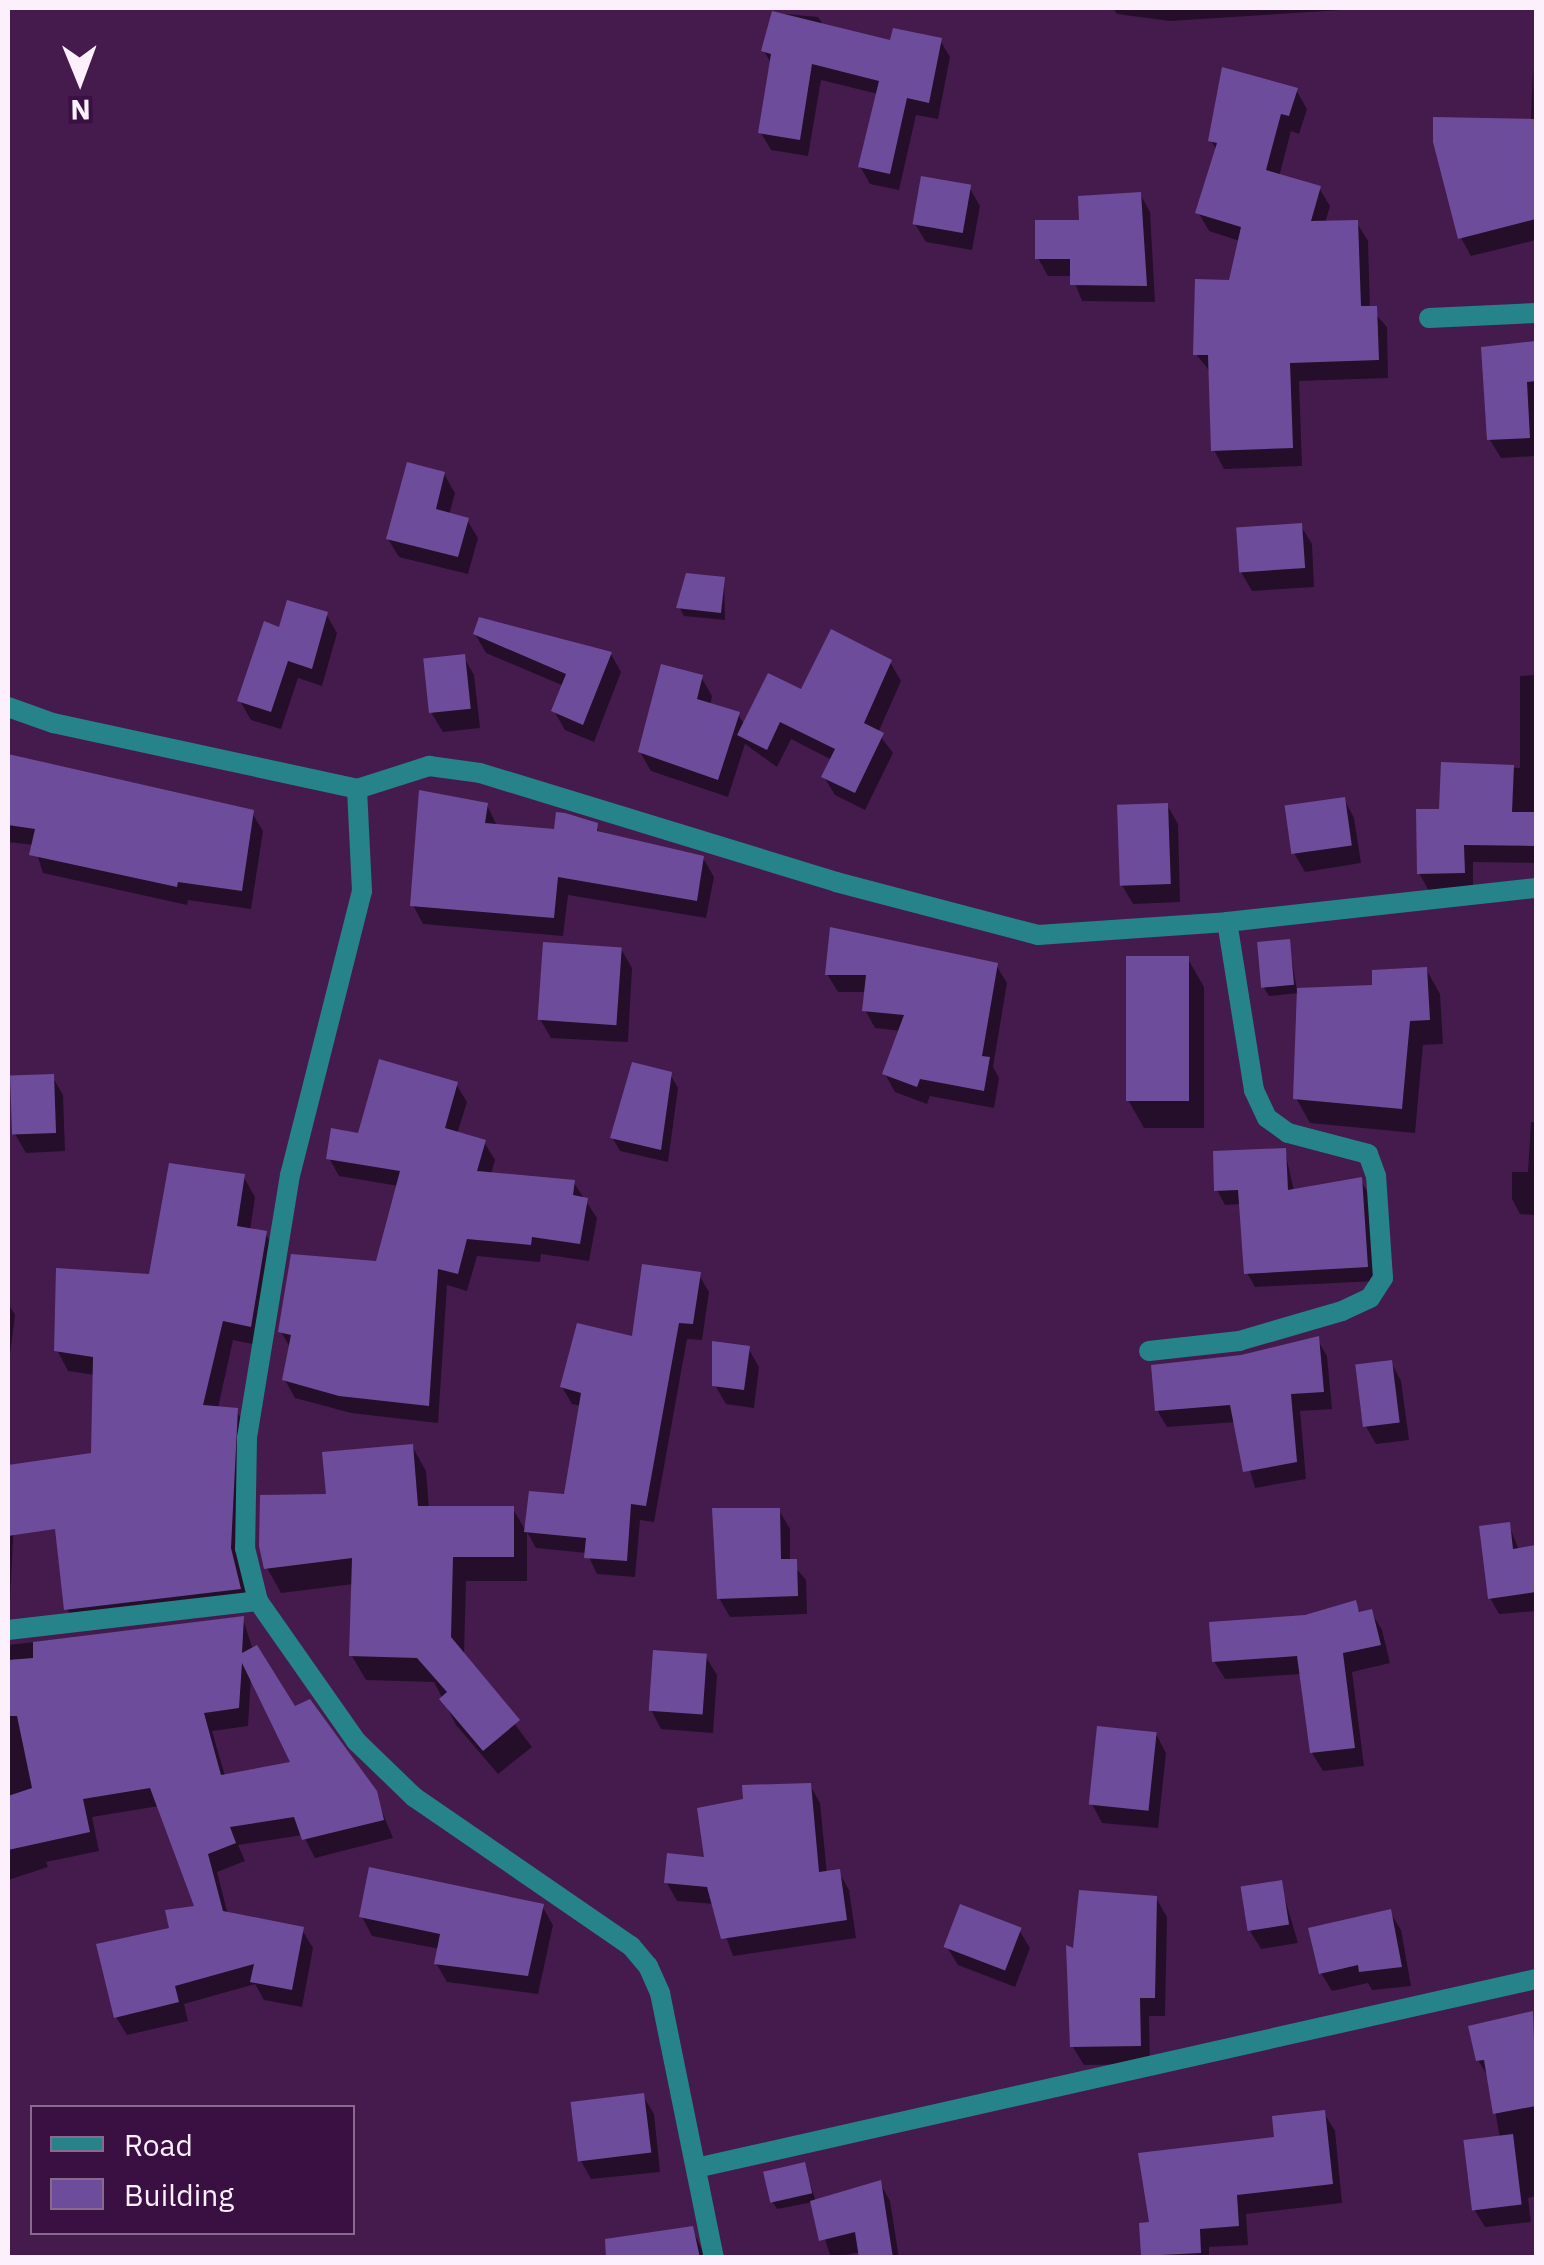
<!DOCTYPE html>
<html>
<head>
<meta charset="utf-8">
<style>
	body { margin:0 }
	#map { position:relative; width:1544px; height:2265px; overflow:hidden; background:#451b4d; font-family:"IBM Plex Sans",sans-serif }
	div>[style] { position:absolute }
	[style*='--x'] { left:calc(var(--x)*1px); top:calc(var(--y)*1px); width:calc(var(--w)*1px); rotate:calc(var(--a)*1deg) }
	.shadow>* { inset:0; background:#0007 }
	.building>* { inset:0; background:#6e4c9c; transform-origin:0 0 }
	.street>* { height:20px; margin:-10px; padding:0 10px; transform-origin:10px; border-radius:10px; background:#268389 }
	span { translate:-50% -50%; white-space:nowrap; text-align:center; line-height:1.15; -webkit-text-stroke:8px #3a1042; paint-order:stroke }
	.frame { position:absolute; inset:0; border:10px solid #fbf0fc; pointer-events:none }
	.legend { position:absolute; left:30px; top:2105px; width:325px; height:130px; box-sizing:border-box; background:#3a1042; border:2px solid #876a8c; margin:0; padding:12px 18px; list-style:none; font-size:30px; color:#fbf0fc }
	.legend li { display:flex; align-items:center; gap:20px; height:50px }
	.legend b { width:50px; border:2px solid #876a8c }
	.north { position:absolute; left:30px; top:30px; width:100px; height:100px; -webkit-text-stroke:8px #3a1042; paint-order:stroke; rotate:179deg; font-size:28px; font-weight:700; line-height:40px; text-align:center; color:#fbf0fc }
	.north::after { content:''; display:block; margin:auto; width:35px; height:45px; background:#fbf0fc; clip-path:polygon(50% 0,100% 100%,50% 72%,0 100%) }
</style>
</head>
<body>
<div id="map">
	<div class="shadow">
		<i style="clip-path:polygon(1113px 8px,1342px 8px,1342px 10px,1170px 21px,1117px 14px)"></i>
		<i style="clip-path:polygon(774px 13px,818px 17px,824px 26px,892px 44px,940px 40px,950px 57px,938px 119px,916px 115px,899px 190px,870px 184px,860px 166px,878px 94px,821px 80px,808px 156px,771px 150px,761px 133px,772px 65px,764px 51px)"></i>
		<i style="clip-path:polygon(1533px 66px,1536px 240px,1471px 256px,1461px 238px,1531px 121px)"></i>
		<i style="clip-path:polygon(1296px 90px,1307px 109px,1299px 134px,1291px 131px,1279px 177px,1319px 188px,1330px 206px,1325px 223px,1357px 223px,1368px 241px,1370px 308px,1387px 327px,1388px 378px,1299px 381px,1302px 466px,1224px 469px,1214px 450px,1211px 373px,1196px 354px,1231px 282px,1240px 241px,1209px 231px,1198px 212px,1217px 151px,1211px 140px)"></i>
		<i style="clip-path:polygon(969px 187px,980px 206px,972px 250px,926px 242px,915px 224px)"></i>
		<i style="clip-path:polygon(1140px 194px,1150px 212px,1155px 302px,1082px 301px,1072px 276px,1048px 276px,1038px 258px,1082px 223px)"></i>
		<i style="clip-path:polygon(1536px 344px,1536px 456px,1501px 458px,1490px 440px,1484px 349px)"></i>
		<i style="clip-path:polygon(444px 474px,455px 493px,449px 515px,467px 520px,478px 538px,468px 574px,399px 557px,388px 539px)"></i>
		<i style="clip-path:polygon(1301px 526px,1312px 544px,1314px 587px,1252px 591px,1241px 572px)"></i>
		<i style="clip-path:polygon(724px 580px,725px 620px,684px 616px,679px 607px)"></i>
		<i style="clip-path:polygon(326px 614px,337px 633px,322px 686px,298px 678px,281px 729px,251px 720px,240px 701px,281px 630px)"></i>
		<i style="clip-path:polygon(475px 634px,611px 654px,621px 672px,594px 742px,565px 730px,554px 711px,564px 686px,486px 653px)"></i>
		<i style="clip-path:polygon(463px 656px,474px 675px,480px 728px,443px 732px,432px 714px)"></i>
		<i style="clip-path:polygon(890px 662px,901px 681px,878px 733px,893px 753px,865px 810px,835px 795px,824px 777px,832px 760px,791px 739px,777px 767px,745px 744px,728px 797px,651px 771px,640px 752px,701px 677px,712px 696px,710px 706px,738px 714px,745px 726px,802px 693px)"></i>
		<i style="clip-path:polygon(1536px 675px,1536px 863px,1473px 862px,1473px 890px,1429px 891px,1419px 873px,1442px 812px,1444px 765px,1520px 768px,1520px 676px)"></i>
		<i style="clip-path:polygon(8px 758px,252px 813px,263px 831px,251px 909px,188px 900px,187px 905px,43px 873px,34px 845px,8px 842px)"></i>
		<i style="clip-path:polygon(1344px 799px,1354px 818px,1361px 863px,1305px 872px,1294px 853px)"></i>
		<i style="clip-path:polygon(487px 805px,497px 826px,556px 831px,596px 826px,601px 835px,703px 858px,714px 877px,706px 918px,568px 895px,563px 936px,423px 924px,413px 905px)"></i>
		<i style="clip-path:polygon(1167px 805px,1178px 824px,1180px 902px,1133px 904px,1122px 885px)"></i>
		<i style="clip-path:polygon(1289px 941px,1297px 991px,1374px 988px,1426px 969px,1440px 994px,1443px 1044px,1423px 1045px,1415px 1133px,1310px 1123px,1296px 1098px,1299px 993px,1269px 996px,1264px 988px)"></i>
		<i style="clip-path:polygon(621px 949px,632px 968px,628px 1042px,551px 1038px,540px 1019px)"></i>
		<i style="clip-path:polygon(1188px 959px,1204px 987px,1204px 1128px,1144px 1128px,1128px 1100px)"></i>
		<i style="clip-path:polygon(996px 965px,1007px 983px,993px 1067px,999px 1078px,994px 1108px,930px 1096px,927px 1104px,895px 1092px,885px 1074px,901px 1031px,875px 1028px,865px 1010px,867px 992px,838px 992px,827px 974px)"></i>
		<i style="clip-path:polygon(670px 1074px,678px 1088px,668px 1162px,620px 1151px,612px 1137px)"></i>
		<i style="clip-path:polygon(52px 1076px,63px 1095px,65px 1151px,26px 1153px,15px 1134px)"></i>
		<i style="clip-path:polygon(456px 1084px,467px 1102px,457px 1134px,484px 1142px,495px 1160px,491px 1174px,574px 1183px,597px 1218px,589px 1261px,541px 1254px,540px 1262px,477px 1256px,467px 1291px,447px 1285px,438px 1423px,351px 1413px,295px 1398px,285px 1380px,291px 1349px,281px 1332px,378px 1264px,399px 1186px,339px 1176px,329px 1158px)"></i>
		<i style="clip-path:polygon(1531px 1122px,1536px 1122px,1536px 1215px,1520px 1214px,1512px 1199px,1512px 1172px,1528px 1172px)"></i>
		<i style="clip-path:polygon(1285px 1151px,1294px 1191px,1360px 1180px,1369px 1194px,1375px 1281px,1255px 1287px,1247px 1273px,1241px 1204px,1225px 1205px,1217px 1190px)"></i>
		<i style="clip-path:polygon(243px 1176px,255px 1197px,250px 1231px,265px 1233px,277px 1253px,262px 1346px,233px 1340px,218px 1408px,236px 1410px,248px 1430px,251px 1609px,79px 1629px,67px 1609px,93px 1456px,95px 1375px,68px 1371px,57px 1350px,151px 1276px)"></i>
		<i style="clip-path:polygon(699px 1275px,709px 1292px,702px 1340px,687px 1339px,654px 1522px,640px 1520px,635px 1577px,597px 1574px,587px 1553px,536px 1548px,527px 1532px,527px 1581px,466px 1581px,464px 1657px,532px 1747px,498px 1774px,456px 1725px,434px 1682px,366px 1680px,352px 1656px,354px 1584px,281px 1593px,267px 1568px,328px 1496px,412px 1446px,426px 1471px,429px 1508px,513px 1509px,527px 1533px,531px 1494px,566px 1497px,582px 1406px,572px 1404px,562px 1387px,634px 1340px)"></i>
		<i style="clip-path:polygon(8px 1303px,15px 1315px,8px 1371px)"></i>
		<i style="clip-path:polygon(1317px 1339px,1327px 1356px,1332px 1409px,1300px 1411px,1306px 1479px,1255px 1488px,1236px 1422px,1167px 1427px,1157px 1410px,1241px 1357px)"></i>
		<i style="clip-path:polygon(748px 1348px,759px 1367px,754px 1408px,726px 1404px,715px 1385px)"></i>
		<i style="clip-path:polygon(1391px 1362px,1401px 1381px,1409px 1440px,1376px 1444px,1365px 1425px)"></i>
		<i style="clip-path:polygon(8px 1485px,15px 1498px,8px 1644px)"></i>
		<i style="clip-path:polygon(779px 1510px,790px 1529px,790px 1561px,806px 1580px,807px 1614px,730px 1617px,719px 1598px)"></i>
		<i style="clip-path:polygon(1509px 1525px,1519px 1550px,1536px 1547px,1536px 1611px,1499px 1614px,1490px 1598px)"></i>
		<i style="clip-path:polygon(1355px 1603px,1361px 1614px,1371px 1612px,1382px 1630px,1390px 1663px,1352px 1672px,1364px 1766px,1323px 1771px,1312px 1753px,1302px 1674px,1225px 1679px,1214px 1661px,1305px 1617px)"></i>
		<i style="clip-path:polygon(evenodd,243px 1619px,253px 1650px,294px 1710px,374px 1792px,393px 1838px,315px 1858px,303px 1835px,238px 1845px,245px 1861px,217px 1872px,228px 1915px,302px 1930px,313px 1948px,302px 2007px,264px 2000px,255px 1984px,184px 2004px,188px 2021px,127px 2035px,116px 2017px,172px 1930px,197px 1908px,159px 1806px,92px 1817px,99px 1851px,46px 1862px,48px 1867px,8px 1880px,8px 1645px,243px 1619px,251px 1677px,293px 1764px,225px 1776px,212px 1731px,248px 1726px,251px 1677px)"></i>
		<i style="clip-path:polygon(706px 1657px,717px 1675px,713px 1733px,661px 1729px,651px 1710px)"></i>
		<i style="clip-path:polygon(1156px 1734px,1166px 1753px,1158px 1828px,1102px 1823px,1092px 1804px)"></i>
		<i style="clip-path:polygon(810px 1785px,820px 1803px,827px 1874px,839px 1872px,849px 1890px,856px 1938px,733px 1956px,714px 1904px,677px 1901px,667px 1883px)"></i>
		<i style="clip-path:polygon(1280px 1882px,1298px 1943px,1261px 1949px,1250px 1931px)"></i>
		<i style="clip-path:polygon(1156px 1898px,1167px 1917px,1165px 2016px,1149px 2016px,1150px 2064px,1084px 2065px,1073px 2047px,1076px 1951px)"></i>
		<i style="clip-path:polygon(542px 1906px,553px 1925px,538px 1994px,447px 1982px,436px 1963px,440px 1949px,372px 1936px,362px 1917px)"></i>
		<i style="clip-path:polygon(1390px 1912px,1401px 1930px,1411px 1986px,1372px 1990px,1368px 1983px,1332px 1991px,1321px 1973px)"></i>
		<i style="clip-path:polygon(1019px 1930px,1030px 1948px,1015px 1987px,958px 1965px,947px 1947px)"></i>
		<i style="clip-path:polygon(1532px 2014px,1536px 2196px,1528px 2198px,1531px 2222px,1485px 2227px,1474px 2209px,1500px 2139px,1490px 2080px,1478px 2060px)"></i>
		<i style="clip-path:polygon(643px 2096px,654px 2114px,660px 2172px,591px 2179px,581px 2161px)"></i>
		<i style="clip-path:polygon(1324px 2113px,1335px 2131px,1342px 2203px,1246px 2214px,1248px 2245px,1209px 2247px,1209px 2258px,1144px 2258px,1151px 2225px)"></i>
		<i style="clip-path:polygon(804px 2164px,816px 2202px,880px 2183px,890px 2201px,899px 2258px,860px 2252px,831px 2258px,813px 2202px,777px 2209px,772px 2201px)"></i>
		<i style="clip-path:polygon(692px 2229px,706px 2258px,653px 2258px)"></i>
	</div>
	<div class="building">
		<i style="clip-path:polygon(772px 11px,890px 40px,893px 28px,942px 38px,929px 103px,907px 98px,890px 174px,858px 167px,879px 81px,812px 64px,800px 140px,758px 133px,771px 54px,761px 51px)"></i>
		<i style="clip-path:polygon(1222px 67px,1298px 88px,1289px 116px,1281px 114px,1266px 170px,1321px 186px,1311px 221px,1358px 220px,1361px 306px,1377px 306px,1379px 360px,1290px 363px,1293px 448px,1211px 451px,1208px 355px,1193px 355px,1195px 279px,1229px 280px,1241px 227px,1195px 213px,1217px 143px,1208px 141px)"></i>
		<i style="clip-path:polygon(1433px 117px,1536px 119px,1536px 219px,1458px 239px,1433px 142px)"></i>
		<i style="left:921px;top:176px;width:51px;height:49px;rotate:10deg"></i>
		<i style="clip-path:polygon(1141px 192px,1147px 286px,1070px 285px,1070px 259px,1035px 259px,1035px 220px,1079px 220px,1078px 196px)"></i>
		<i style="clip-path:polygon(1536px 341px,1536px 381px,1527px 382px,1530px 438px,1487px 440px,1481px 347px)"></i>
		<i style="clip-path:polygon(407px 462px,445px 472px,436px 509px,469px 518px,458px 557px,386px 539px)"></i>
		<i style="left:1302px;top:523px;width:45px;height:66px;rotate:86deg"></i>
		<i style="clip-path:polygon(686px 573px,725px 577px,721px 613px,676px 608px)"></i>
		<i style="clip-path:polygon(287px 600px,328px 612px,312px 669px,288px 661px,271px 712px,237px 701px,264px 621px,279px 627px)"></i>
		<i style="clip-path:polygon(479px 617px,612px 652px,583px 725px,551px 711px,566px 674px,473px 634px)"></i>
		<i style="clip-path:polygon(831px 629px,892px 660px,864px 723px,884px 733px,855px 793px,821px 777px,835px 749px,780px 722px,767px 750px,737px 735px,768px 673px,801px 689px)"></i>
		<i style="left:465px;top:654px;width:55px;height:42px;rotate:84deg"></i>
		<i style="clip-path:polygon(661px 664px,703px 675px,697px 699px,740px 712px,718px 780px,638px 752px)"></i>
		<i style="clip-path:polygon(8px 754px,254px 810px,242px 891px,178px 882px,177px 887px,29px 855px,35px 829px,8px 825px)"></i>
		<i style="clip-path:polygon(1441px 762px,1514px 765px,1512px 812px,1536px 812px,1536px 846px,1464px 845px,1465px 873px,1417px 874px,1416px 809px,1439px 809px)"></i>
		<i style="clip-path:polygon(419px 790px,488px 803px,485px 823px,554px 829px,556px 812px,565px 813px,598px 823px,597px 831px,704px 856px,697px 901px,558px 877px,554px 918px,410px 906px)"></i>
		<i style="left:1345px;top:797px;width:49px;height:61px;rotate:82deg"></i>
		<i style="left:1168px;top:803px;width:81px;height:51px;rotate:88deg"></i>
		<i style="clip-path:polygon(830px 927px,998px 963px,982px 1056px,990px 1057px,984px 1091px,920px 1079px,917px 1087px,882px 1074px,904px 1015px,862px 1011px,866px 975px,825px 975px)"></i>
		<i style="left:1290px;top:939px;width:46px;height:33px;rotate:85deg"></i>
		<i style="left:543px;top:942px;width:79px;height:78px;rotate:4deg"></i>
		<i style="left:1189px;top:956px;width:145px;height:63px;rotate:90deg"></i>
		<i style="clip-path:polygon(1427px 967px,1430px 1020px,1410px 1021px,1402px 1109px,1293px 1099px,1297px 988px,1372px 985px,1372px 970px)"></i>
		<i style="clip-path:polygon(379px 1059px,458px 1082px,445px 1128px,486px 1140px,477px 1171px,575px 1180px,573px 1195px,588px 1198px,580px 1244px,532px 1237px,531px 1245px,467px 1239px,458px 1274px,438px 1269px,429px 1406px,339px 1396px,282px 1380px,291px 1335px,278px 1332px,291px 1254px,376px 1261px,400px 1171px,326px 1159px,331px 1128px,358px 1133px)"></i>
		<i style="clip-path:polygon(632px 1062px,672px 1072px,661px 1150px,610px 1138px)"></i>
		<i style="left:54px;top:1074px;width:59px;height:44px;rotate:88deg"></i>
		<i style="clip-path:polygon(1286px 1148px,1288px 1190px,1362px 1177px,1368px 1267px,1244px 1274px,1238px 1190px,1214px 1191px,1213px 1151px)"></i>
		<i style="clip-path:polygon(169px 1163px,245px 1174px,237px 1226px,267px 1231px,251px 1327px,223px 1321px,203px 1405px,238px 1408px,231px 1548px,241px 1589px,64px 1610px,55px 1529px,8px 1536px,8px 1465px,91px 1453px,93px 1357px,54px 1351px,56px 1268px,149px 1274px)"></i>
		<i style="clip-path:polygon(642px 1264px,701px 1272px,693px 1324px,679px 1323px,646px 1506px,631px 1504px,627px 1561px,584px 1558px,586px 1538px,524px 1532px,529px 1491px,564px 1494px,581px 1393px,560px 1387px,577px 1323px,632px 1336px)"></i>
		<i style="clip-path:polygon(1319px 1336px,1324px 1392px,1291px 1394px,1297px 1462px,1243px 1472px,1230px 1405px,1155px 1411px,1151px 1365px,1241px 1355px)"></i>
		<i style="clip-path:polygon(712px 1341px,750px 1346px,744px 1390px,712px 1386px)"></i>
		<i style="left:1392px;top:1360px;width:63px;height:37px;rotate:83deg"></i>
		<i style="clip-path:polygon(413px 1444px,418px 1506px,514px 1506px,514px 1557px,453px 1557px,451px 1637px,520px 1720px,483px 1751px,439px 1699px,447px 1692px,417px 1658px,349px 1656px,352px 1558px,264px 1569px,259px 1546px,260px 1495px,326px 1494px,322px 1452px)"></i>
		<i style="clip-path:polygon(712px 1508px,780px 1508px,781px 1559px,797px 1559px,798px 1596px,717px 1599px)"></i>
		<i style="clip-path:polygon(1510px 1522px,1513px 1549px,1536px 1545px,1536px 1592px,1488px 1599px,1479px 1526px)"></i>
		<i style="clip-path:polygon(1356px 1600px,1359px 1612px,1372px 1609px,1381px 1645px,1343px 1653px,1355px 1748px,1310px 1753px,1297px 1656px,1212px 1662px,1209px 1622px,1305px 1615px)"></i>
		<i style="clip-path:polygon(evenodd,244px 1616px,242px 1653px,257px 1645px,295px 1706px,310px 1699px,377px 1791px,384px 1820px,302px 1840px,294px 1817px,230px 1827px,236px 1843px,208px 1854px,223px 1911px,304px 1927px,292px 1990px,250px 1982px,254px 1964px,175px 1986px,179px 2002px,114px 2018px,96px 1944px,169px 1928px,165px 1910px,194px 1906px,150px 1788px,83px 1799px,90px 1832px,8px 1850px,8px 1796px,32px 1788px,17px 1716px,8px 1716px,8px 1660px,33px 1658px,33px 1642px,244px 1616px,242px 1663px,290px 1762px,221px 1775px,204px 1713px,239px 1708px,242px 1663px)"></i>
		<i style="left:653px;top:1650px;width:54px;height:61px;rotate:4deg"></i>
		<i style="left:1097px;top:1726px;width:60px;height:79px;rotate:6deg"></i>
		<i style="clip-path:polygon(811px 1783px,819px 1872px,840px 1869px,847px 1920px,721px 1939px,707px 1887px,664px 1883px,667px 1853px,704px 1857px,697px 1808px,743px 1799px,742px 1785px)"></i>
		<i style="clip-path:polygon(369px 1867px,544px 1904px,528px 1976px,434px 1964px,440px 1934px,359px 1917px)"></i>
		<i style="left:1282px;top:1880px;width:45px;height:42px;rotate:81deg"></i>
		<i style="clip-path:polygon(1079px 1890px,1157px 1896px,1155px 1998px,1140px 1998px,1141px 2046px,1070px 2047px,1066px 1945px,1073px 1948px)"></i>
		<i style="left:960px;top:1904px;width:66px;height:46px;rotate:21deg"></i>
		<i style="clip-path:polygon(1391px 1909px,1402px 1967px,1359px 1972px,1358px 1965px,1319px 1974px,1308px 1928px)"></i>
		<i style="clip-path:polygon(1533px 2011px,1536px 2106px,1493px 2114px,1484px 2060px,1476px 2061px,1468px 2026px)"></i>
		<i style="left:644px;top:2093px;width:60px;height:74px;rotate:83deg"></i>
		<i style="clip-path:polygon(1325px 2110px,1333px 2184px,1237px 2195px,1239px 2226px,1200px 2229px,1201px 2253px,1141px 2256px,1139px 2223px,1149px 2222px,1138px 2153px,1274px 2137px,1272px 2116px)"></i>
		<i style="left:1513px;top:2134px;width:71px;height:50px;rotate:83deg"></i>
		<i style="left:805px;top:2162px;width:32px;height:43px;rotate:77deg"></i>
		<i style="clip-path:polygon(881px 2180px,893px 2258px,859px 2258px,855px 2232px,819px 2241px,810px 2201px)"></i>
		<i style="clip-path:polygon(693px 2226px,700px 2258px,606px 2258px,605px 2239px)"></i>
	</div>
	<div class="street">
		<i style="--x:1429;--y:318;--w:107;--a:-2.7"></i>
		<i style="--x:8;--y:707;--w:48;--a:19.6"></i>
		<i style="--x:53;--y:723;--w:311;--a:12.2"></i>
		<i style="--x:357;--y:789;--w:102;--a:87.2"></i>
		<i style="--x:362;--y:891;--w:293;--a:104.2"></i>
		<i style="--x:290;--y:1175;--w:266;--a:99.3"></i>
		<i style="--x:247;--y:1438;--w:110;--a:91"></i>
		<i style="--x:245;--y:1548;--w:55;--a:76.2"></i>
		<i style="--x:258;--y:1601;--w:171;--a:55"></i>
		<i style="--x:356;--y:1741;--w:81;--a:44"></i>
		<i style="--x:414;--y:1797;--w:263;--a:34.5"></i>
		<i style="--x:631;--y:1946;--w:26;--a:50"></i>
		<i style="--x:648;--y:1966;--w:30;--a:66"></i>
		<i style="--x:660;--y:1993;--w:270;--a:78.5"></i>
		<i style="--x:357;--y:789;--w:76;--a:-17.7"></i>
		<i style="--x:429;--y:766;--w:51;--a:7.8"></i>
		<i style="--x:480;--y:773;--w:372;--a:17"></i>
		<i style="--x:836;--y:882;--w:209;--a:14.7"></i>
		<i style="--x:1038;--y:935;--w:189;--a:-3.9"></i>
		<i style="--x:1227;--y:922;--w:311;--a:-6.3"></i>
		<i style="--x:1149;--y:1351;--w:91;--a:-6.3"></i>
		<i style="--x:1239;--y:1341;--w:107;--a:-16.2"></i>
		<i style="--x:1342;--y:1311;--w:31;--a:-25"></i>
		<i style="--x:1370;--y:1298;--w:24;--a:-57"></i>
		<i style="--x:1383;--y:1278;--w:102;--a:-93.9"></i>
		<i style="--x:1376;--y:1176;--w:23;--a:-110"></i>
		<i style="--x:1368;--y:1154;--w:83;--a:-165.3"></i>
		<i style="--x:1288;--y:1133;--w:26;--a:-144"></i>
		<i style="--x:1267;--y:1118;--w:31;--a:-115"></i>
		<i style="--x:1254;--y:1090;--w:170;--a:-99.1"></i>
		<i style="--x:8;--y:1630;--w:252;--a:-6.6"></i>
		<i style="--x:696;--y:2168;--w:861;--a:-12.68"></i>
	</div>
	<div class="frame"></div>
	<ul class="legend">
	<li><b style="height:12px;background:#268389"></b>Road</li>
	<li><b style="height:28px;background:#6e4c9c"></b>Building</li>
	</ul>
	<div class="north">N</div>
</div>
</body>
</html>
